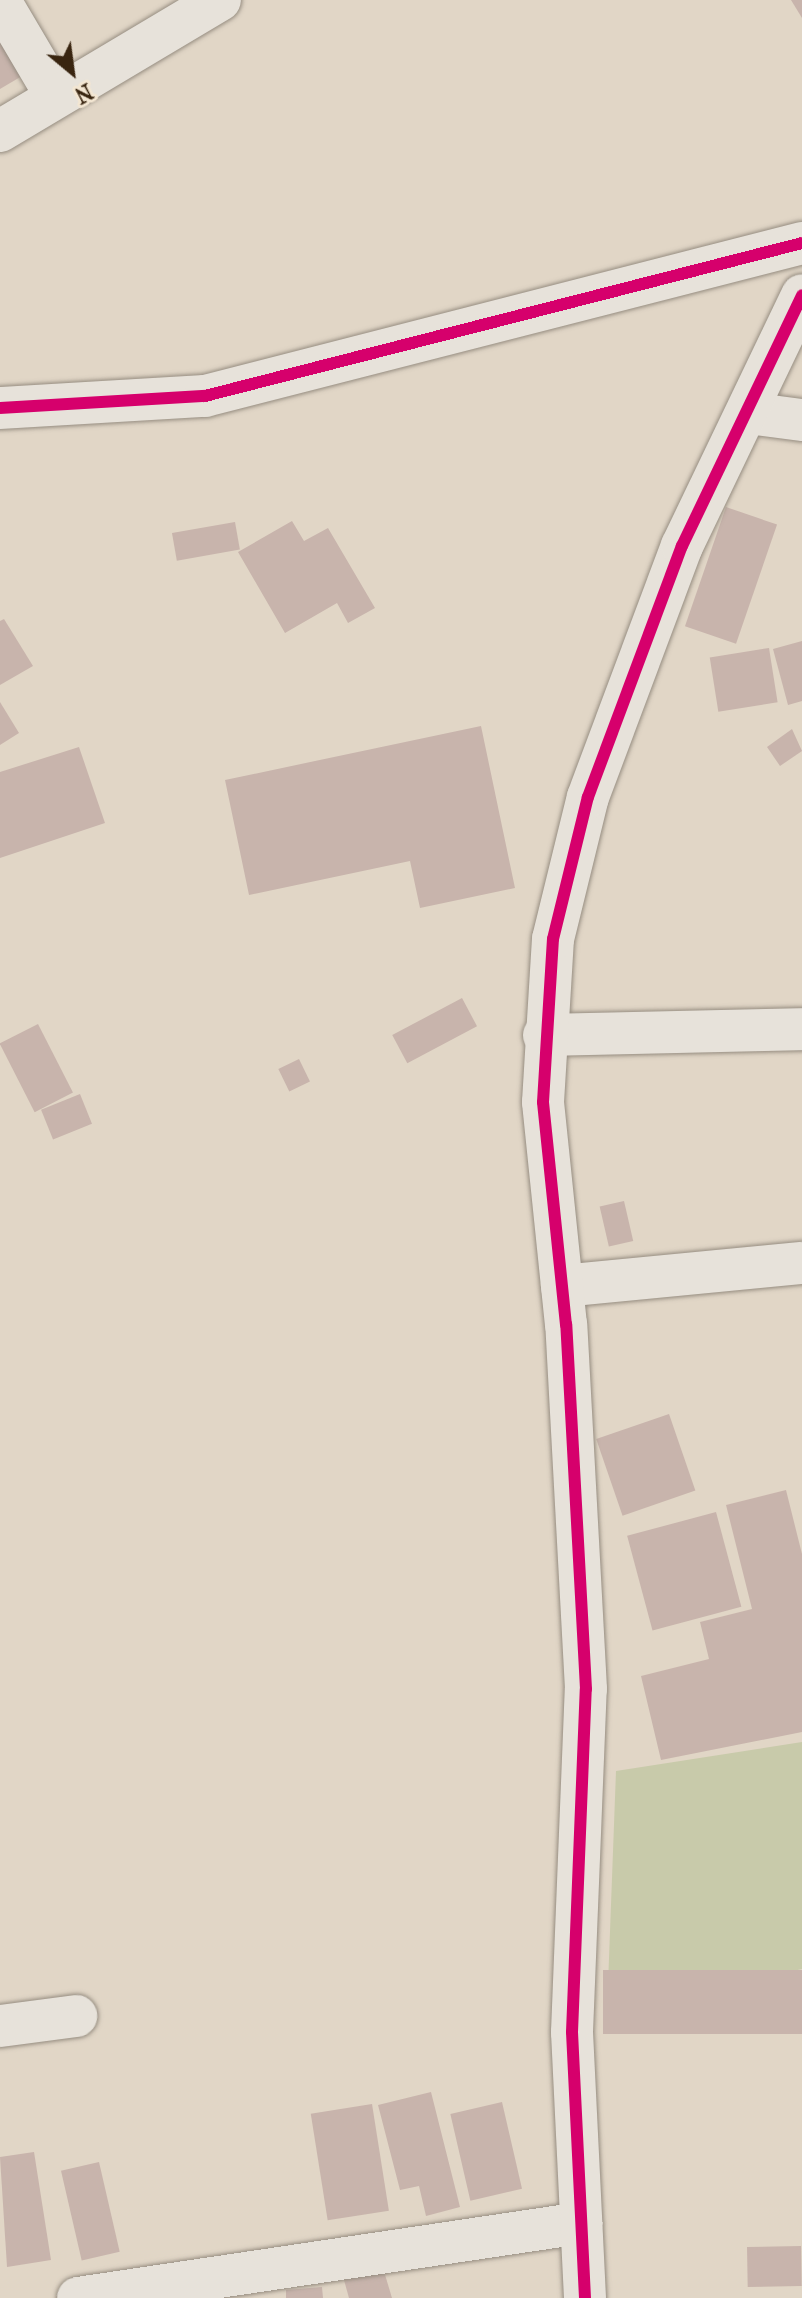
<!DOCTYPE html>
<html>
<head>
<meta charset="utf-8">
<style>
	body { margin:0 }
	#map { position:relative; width:802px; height:2298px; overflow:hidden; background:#e1d6c6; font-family:"IM FELL French Canon",serif }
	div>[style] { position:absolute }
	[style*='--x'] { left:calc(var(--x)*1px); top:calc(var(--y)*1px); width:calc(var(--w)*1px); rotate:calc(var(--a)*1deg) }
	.green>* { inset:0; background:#c8caaa }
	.building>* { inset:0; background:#c8b4ac; transform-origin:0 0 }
	.roads { filter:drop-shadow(0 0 2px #968d81) drop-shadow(0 0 2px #968d81) }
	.minor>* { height:42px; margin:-21px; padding:0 21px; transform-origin:21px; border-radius:21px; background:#e7e2da }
	.cycleway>* { height:12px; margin:-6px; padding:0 6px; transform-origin:6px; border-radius:6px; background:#d6006c }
	span { translate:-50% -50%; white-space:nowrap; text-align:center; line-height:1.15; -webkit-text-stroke:6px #f3e6d2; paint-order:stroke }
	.north { position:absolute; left:32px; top:32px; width:80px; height:80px; -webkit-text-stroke:6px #f3e6d2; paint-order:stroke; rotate:151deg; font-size:22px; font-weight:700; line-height:32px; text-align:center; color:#392510 }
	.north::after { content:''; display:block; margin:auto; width:28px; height:36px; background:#392510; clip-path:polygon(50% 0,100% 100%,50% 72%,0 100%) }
</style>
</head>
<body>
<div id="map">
	<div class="green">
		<i style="clip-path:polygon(802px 1742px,802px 1969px,607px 2012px,616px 1771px)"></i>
	</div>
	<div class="building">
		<i style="clip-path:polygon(791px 0,802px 0,802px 18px)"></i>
		<i style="clip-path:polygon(0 39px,22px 76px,0 89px)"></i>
		<i style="left:726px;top:507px;width:54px;height:126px;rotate:19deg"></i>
		<i style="clip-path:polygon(292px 521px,304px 541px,328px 528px,375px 608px,348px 623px,337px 603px,285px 633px,238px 552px)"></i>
		<i style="left:235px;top:522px;width:28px;height:64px;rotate:80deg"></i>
		<i style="clip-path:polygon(4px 619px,33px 666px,0 685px,0 621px)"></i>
		<i style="clip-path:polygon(802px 641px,802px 701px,788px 705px,773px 649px)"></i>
		<i style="left:769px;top:648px;width:55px;height:60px;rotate:81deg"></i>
		<i style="clip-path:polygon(0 702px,19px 733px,0 745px)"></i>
		<i style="clip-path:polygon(481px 726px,515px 888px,420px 908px,410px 861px,249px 895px,225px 780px)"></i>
		<i style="clip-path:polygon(792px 729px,802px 751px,780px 766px,767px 747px)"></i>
		<i style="clip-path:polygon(79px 747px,105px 823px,0 858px,0 772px)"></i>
		<i style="left:462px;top:998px;width:32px;height:79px;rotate:62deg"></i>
		<i style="left:38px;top:1024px;width:77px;height:43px;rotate:63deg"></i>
		<i style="left:299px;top:1059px;width:25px;height:23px;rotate:64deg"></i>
		<i style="left:80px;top:1094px;width:32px;height:42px;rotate:68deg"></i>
		<i style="left:624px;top:1201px;width:41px;height:25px;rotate:77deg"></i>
		<i style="left:669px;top:1414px;width:81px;height:77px;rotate:71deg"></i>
		<i style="clip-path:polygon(786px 1490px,802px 1554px,802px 1732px,661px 1760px,641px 1676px,709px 1659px,700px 1622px,752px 1609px,726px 1505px)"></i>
		<i style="left:716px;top:1512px;width:98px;height:92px;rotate:75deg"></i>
		<i style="left:802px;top:1970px;width:64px;height:199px;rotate:90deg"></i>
		<i style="clip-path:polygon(431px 2092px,460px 2207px,426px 2216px,419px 2186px,400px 2190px,378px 2105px)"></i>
		<i style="left:502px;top:2102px;width:89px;height:53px;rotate:77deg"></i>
		<i style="left:372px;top:2104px;width:108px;height:62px;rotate:81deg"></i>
		<i style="clip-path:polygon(34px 2152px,51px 2260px,7px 2267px,0 2157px)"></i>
		<i style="left:99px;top:2162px;width:92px;height:39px;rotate:77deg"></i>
		<i style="left:801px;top:2246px;width:40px;height:54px;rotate:89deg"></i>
		<i style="clip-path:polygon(383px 2268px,392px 2298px,349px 2298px,344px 2280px)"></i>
		<i style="clip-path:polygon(322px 2287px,323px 2298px,286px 2298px,286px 2290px)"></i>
	</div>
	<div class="roads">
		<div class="minor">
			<i style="--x:0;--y:1;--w:110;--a:59.5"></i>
			<i style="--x:0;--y:131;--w:256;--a:-30.8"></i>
			<i style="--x:0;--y:408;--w:205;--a:-3.4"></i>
			<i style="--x:205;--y:396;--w:616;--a:-14.37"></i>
			<i style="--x:748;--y:413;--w:54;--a:7.4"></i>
			<i style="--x:544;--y:1035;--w:258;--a:-1.3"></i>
			<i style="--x:562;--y:1286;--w:241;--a:-5.5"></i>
			<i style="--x:0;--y:2026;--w:77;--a:-7.5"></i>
			<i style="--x:78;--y:2298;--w:509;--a:-8.48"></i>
			<i style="--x:585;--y:2298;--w:266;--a:-92.8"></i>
			<i style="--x:572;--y:2032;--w:343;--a:-87.7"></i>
			<i style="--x:586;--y:1689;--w:365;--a:-93.1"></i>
			<i style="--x:566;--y:1325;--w:224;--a:-95.9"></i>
			<i style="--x:543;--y:1102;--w:163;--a:-86.5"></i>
			<i style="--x:553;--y:939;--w:146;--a:-76.2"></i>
			<i style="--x:588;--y:797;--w:268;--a:-69.5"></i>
			<i style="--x:682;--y:546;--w:278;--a:-64.4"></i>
		</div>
	</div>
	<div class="cycleway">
		<i style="--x:0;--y:408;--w:205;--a:-3.4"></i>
		<i style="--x:205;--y:396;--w:616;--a:-14.37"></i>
		<i style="--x:585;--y:2298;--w:266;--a:-92.8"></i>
		<i style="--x:572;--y:2032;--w:343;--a:-87.7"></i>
		<i style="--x:586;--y:1689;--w:365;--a:-93.1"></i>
		<i style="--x:566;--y:1325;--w:224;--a:-95.9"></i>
		<i style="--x:543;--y:1102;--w:163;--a:-86.5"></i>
		<i style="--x:553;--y:939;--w:146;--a:-76.2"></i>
		<i style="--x:588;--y:797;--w:268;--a:-69.5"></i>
		<i style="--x:682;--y:546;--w:278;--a:-64.4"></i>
	</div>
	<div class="north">N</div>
</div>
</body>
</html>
